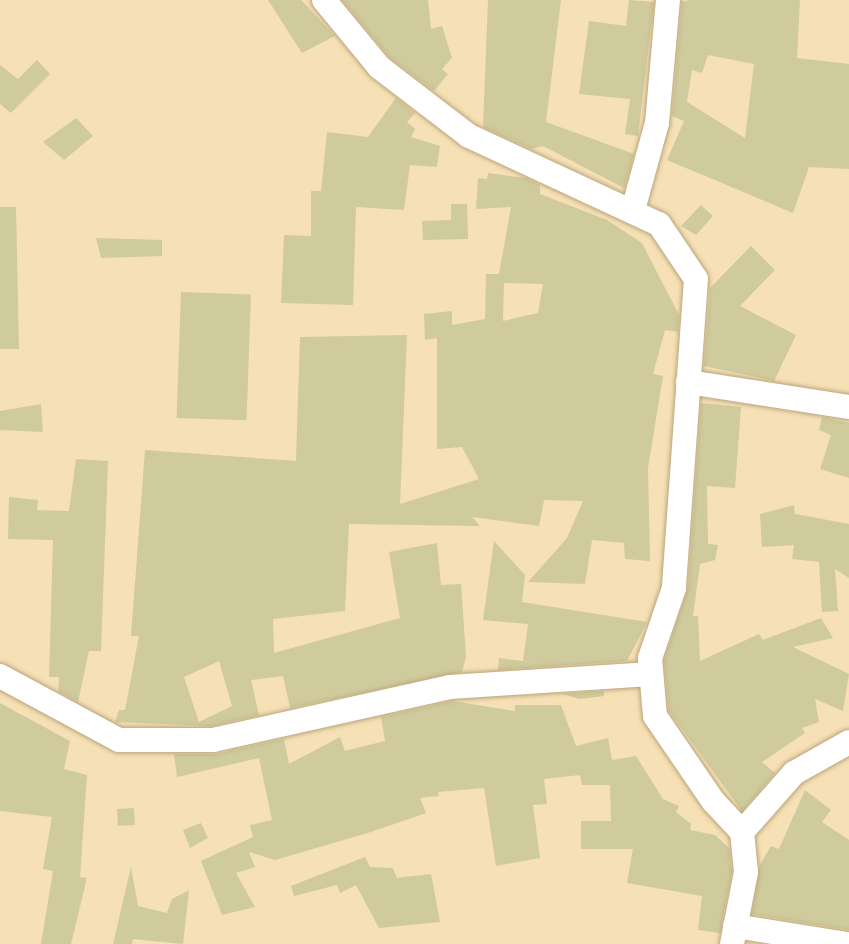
<!DOCTYPE html>
<html>
<head>
<meta charset="utf-8">
<style>
	body { margin:0 }
	#map { position:relative; width:849px; height:944px; overflow:hidden; background:#f6e0b5; font-family:"Open Sans",sans-serif }
	div>[style] { position:absolute }
	[style*='--x'] { left:calc(var(--x)*1px); top:calc(var(--y)*1px); width:calc(var(--w)*1px); rotate:calc(var(--a)*1deg) }
	.building>* { inset:0; background:#cfcb9d; transform-origin:0 0 }
	.roads { filter:drop-shadow(0 0 2px #baa47c) drop-shadow(0 0 2px #baa47c) }
	.street>* { height:24px; margin:-12px; padding:0 12px; transform-origin:12px; border-radius:12px; background:#fff }
	span { translate:-50% -50%; white-space:nowrap; text-align:center; line-height:1.15; -webkit-text-stroke:6px #fff; paint-order:stroke }
</style>
</head>
<body>
<div id="map">
	<div class="building">
		<i style="clip-path:polygon(268px 0,301px 0,335px 36px,302px 53px)"></i>
		<i style="clip-path:polygon(342px 0,428px 0,431px 29px,442px 26px,452px 58px,442px 69px,448px 74px,434px 91px,389px 57px)"></i>
		<i style="clip-path:polygon(488px 0,561px 0,546px 122px,634px 154px,624px 188px,543px 146px,531px 149px,483px 127px)"></i>
		<i style="clip-path:polygon(629px 0,654px 2px,638px 136px,625px 134px,630px 99px,579px 94px,589px 21px,626px 26px)"></i>
		<i style="clip-path:polygon(evenodd,689px 0,800px 0,797px 58px,849px 64px,849px 169px,809px 167px,793px 213px,667px 160px,684px 121px,672px 116px,682px 2px,689px 0,708px 55px,754px 64px,745px 138px,687px 102px,692px 70px,702px 73px,708px 55px)"></i>
		<i style="clip-path:polygon(37px 60px,50px 74px,11px 113px,0 104px,0 65px,18px 79px)"></i>
		<i style="clip-path:polygon(396px 98px,415px 113px,407px 122px,415px 129px,411px 137px,440px 146px,437px 167px,410px 165px,404px 210px,356px 207px,353px 305px,281px 303px,284px 235px,311px 236px,311px 191px,321px 191px,327px 132px,368px 137px)"></i>
		<i style="clip-path:polygon(76px 118px,93px 136px,64px 160px,43px 142px)"></i>
		<i style="clip-path:polygon(evenodd,488px 173px,526px 178px,540px 185px,540px 194px,607px 220px,642px 243px,679px 315px,678px 332px,665px 330px,653px 374px,663px 376px,648px 468px,650px 561px,625px 559px,624px 543px,592px 540px,585px 584px,528px 582px,567px 538px,583px 501px,544px 500px,539px 526px,472px 517px,480px 526px,349px 524px,345px 611px,273px 619px,274px 653px,400px 618px,389px 552px,437px 543px,441px 585px,461px 584px,466px 657px,462px 672px,290px 708px,283px 676px,251px 680px,259px 715px,211px 726px,115px 722px,119px 710px,125px 710px,139px 636px,131px 636px,145px 450px,296px 461px,300px 337px,407px 335px,400px 504px,479px 479px,462px 447px,437px 449px,437px 338px,425px 340px,424px 314px,452px 311px,452px 325px,485px 319px,486px 274px,499px 274px,511px 207px,476px 209px,478px 178px,487px 179px,488px 173px,504px 283px,543px 284px,538px 313px,503px 321px,504px 283px,488px 173px,219px 661px,232px 706px,199px 722px,184px 677px,219px 661px)"></i>
		<i style="clip-path:polygon(451px 204px,467px 204px,468px 239px,423px 240px,422px 221px,451px 220px)"></i>
		<i style="clip-path:polygon(701px 205px,713px 216px,696px 235px,681px 226px)"></i>
		<i style="clip-path:polygon(0 207px,16px 207px,19px 349px,0 349px)"></i>
		<i style="clip-path:polygon(96px 238px,162px 240px,162px 256px,101px 258px)"></i>
		<i style="clip-path:polygon(751px 246px,775px 270px,740px 306px,796px 335px,774px 381px,704px 366px,710px 288px)"></i>
		<i style="left:181px;top:292px;width:70px;height:126px;rotate:2deg"></i>
		<i style="clip-path:polygon(701px 403px,741px 407px,735px 488px,707px 486px,708px 544px,718px 545px,715px 560px,700px 564px,693px 616px,698px 616px,700px 661px,759px 634px,763px 640px,821px 618px,833px 638px,793px 647px,849px 674px,843px 711px,815px 699px,819px 722px,802px 728px,805px 733px,762px 762px,775px 773px,742px 811px,669px 711px,664px 660px,688px 589px)"></i>
		<i style="clip-path:polygon(41px 404px,43px 432px,0 430px,0 411px)"></i>
		<i style="clip-path:polygon(822px 417px,849px 423px,849px 478px,820px 469px,831px 435px,819px 430px)"></i>
		<i style="clip-path:polygon(76px 459px,108px 461px,101px 651px,89px 651px,78px 702px,58px 691px,59px 677px,49px 677px,53px 540px,8px 539px,9px 497px,38px 500px,37px 510px,69px 511px)"></i>
		<i style="clip-path:polygon(794px 505px,795px 514px,849px 524px,849px 578px,835px 569px,838px 611px,822px 612px,819px 562px,792px 559px,794px 545px,762px 547px,760px 514px)"></i>
		<i style="clip-path:polygon(494px 541px,525px 575px,522px 602px,647px 622px,627px 661px,498px 670px,499px 658px,523px 661px,528px 624px,483px 620px)"></i>
		<i style="clip-path:polygon(604px 691px,604px 696px,580px 699px,562px 694px)"></i>
		<i style="clip-path:polygon(452px 701px,515px 711px,515px 705px,561px 705px,576px 746px,608px 738px,612px 760px,636px 756px,663px 799px,679px 806px,676px 812px,691px 824px,690px 830px,715px 835px,729px 848px,732px 871px,720px 933px,698px 930px,702px 896px,627px 883px,633px 849px,581px 849px,581px 821px,611px 821px,610px 785px,582px 785px,580px 775px,544px 779px,547px 804px,533px 805px,540px 858px,496px 866px,484px 788px,438px 792px,439px 796px,420px 798px,426px 813px,371px 832px,275px 860px,249px 852px,255px 867px,236px 873px,255px 907px,222px 915px,201px 861px,253px 837px,250px 825px,272px 820px,259px 758px,177px 777px,174px 754px,216px 754px,284px 739px,289px 764px,340px 737px,345px 751px,385px 741px,381px 717px)"></i>
		<i style="clip-path:polygon(0 703px,70px 741px,64px 769px,87px 775px,80px 877px,87px 878px,71px 944px,41px 944px,53px 871px,43px 869px,52px 817px,0 811px)"></i>
		<i style="clip-path:polygon(805px 790px,831px 810px,822px 822px,849px 840px,849px 930px,752px 914px,760px 865px,771px 846px,779px 849px)"></i>
		<i style="left:134px;top:808px;width:17px;height:17px;rotate:87deg"></i>
		<i style="clip-path:polygon(201px 823px,208px 838px,190px 848px,183px 830px)"></i>
		<i style="clip-path:polygon(365px 857px,370px 867px,393px 868px,397px 878px,431px 874px,440px 922px,379px 928px,356px 885px,340px 893px,337px 885px,294px 896px,291px 886px)"></i>
		<i style="clip-path:polygon(131px 867px,138px 906px,167px 913px,172px 899px,189px 890px,183px 944px,133px 939px,132px 944px,113px 944px)"></i>
	</div>
	<div class="roads">
		<div class="street">
			<i style="--x:324;--y:0;--w:87;--a:50.6"></i>
			<i style="--x:379;--y:67;--w:113;--a:37.5"></i>
			<i style="--x:469;--y:136;--w:209;--a:24.9"></i>
			<i style="--x:659;--y:224;--w:66;--a:56.1"></i>
			<i style="--x:696;--y:279;--w:310;--a:94.1"></i>
			<i style="--x:674;--y:588;--w:74;--a:108.9"></i>
			<i style="--x:650;--y:658;--w:58;--a:85.1"></i>
			<i style="--x:655;--y:716;--w:103;--a:55.7"></i>
			<i style="--x:713;--y:801;--w:42;--a:46.9"></i>
			<i style="--x:742;--y:832;--w:40;--a:84.3"></i>
			<i style="--x:746;--y:872;--w:73;--a:101"></i>
			<i style="--x:633;--y:210;--w:90;--a:-74.6"></i>
			<i style="--x:657;--y:123;--w:123;--a:-84.9"></i>
			<i style="--x:688;--y:382;--w:163;--a:8.8"></i>
			<i style="--x:0;--y:676;--w:135;--a:28.3"></i>
			<i style="--x:119;--y:740;--w:94;--a:0"></i>
			<i style="--x:213;--y:740;--w:243;--a:-12.6"></i>
			<i style="--x:450;--y:687;--w:201;--a:-3.7"></i>
			<i style="--x:742;--y:832;--w:79;--a:-48.6"></i>
			<i style="--x:794;--y:773;--w:63;--a:-29.4"></i>
			<i style="--x:735;--y:926;--w:112;--a:9.2"></i>
		</div>
	</div>
</div>
</body>
</html>
